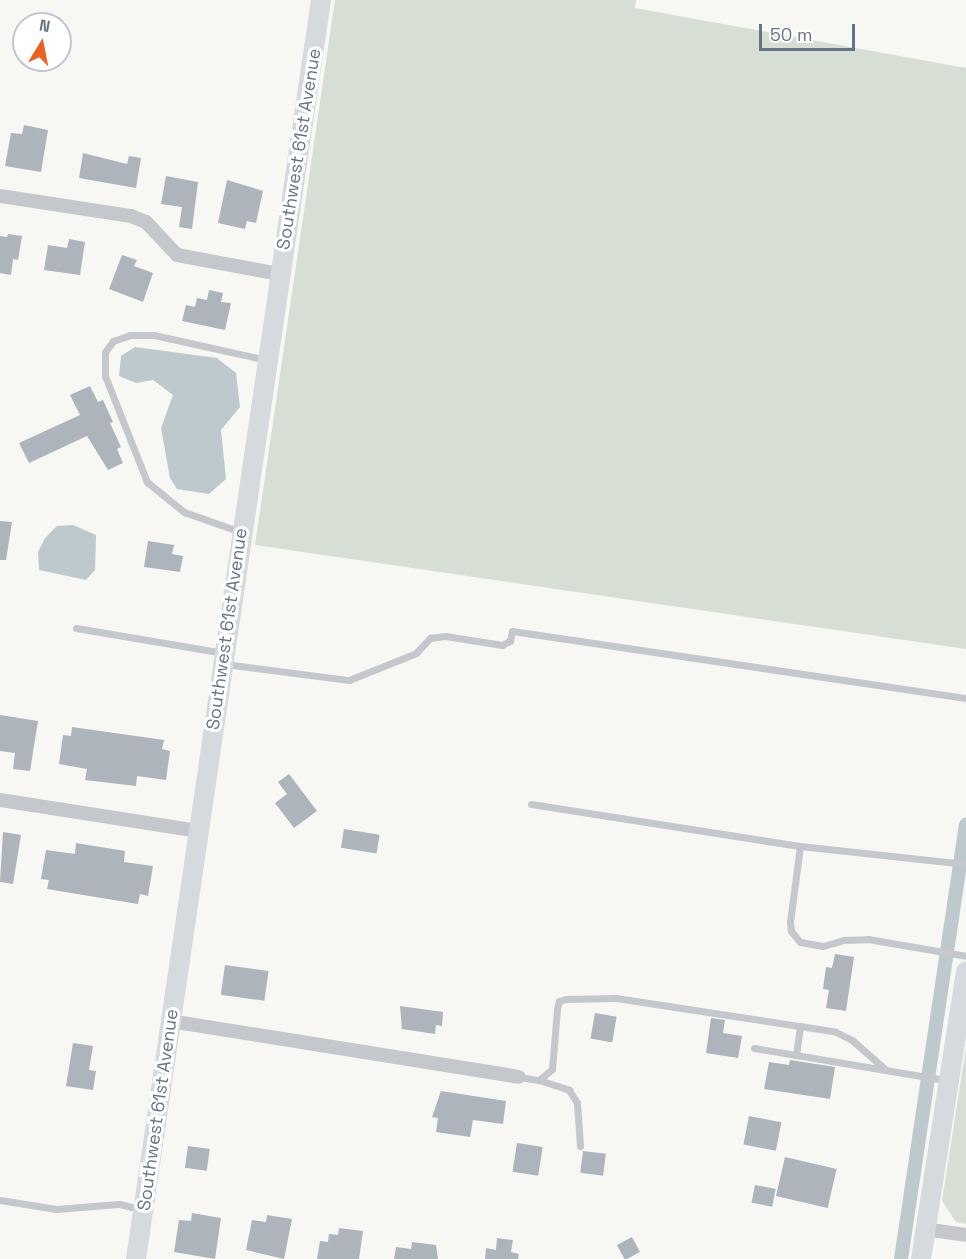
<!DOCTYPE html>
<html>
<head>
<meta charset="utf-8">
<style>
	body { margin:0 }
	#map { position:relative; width:966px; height:1259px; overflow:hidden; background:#f7f7f4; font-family:"Space Grotesk",sans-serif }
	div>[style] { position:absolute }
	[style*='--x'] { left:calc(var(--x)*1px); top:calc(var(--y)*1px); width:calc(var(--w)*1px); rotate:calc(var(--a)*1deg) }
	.green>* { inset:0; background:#d7dfd5 }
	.water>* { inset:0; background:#bec9ce }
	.canal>* { height:14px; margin:-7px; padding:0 7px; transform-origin:7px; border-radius:7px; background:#bec9ce }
	.building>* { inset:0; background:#aeb4bb; transform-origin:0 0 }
	.lane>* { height:7px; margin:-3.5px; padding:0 3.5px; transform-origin:3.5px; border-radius:3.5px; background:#c4c7cb }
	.street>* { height:14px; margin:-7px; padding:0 7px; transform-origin:7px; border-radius:7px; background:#c4c7cb }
	.secondary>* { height:20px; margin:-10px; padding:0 10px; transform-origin:10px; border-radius:10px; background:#d6dadf }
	span { translate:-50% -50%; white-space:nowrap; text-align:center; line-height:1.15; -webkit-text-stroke:6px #fff; paint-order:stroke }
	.street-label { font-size:18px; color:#657486 }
	.north { position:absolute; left:12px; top:12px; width:60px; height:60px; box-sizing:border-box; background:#fff; border:2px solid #c1c7cf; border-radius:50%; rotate:10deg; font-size:16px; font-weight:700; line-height:24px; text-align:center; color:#657486 }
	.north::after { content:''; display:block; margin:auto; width:21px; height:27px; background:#ec611f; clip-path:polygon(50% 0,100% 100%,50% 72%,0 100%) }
	.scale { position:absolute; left:759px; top:24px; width:96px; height:27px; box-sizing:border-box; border:3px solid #657486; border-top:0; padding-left:8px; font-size:18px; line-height:21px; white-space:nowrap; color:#657486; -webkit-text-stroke:4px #fff; paint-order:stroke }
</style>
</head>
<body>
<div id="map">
	<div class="green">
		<i style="clip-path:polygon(335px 0,636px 0,635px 8px,966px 68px,966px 649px,255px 545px)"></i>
		<i style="clip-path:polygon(966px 1047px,966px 1224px,956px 1222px,942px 1201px)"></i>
	</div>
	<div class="water">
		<i style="clip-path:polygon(135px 347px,217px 358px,236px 373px,240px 407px,221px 430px,226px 479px,209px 494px,177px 489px,170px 478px,161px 428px,173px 395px,153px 380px,136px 383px,119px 376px,121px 356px)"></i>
		<i style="clip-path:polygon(73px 525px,96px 535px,95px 570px,86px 580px,39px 570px,38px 552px,45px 538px,57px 526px)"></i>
	</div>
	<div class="canal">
		<i style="--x:901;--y:1259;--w:439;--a:-81.5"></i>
	</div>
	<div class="building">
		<i style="clip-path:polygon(24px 125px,48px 130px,41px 172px,5px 166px,11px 133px,22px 134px)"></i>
		<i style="clip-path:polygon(83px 153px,127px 164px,129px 156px,141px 158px,136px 188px,79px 178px)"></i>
		<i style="clip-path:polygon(166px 176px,198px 182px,192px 229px,179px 227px,182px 207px,161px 204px)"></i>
		<i style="clip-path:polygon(227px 180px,263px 191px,256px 223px,247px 221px,245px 229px,218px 223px)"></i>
		<i style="clip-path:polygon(8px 234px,22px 236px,18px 260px,13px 259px,11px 275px,0 273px,0 236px,7px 237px)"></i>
		<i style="clip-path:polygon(69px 239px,85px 242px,80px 275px,44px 270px,48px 245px,67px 248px)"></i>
		<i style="clip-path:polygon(122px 255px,137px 260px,134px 266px,153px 273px,143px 302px,109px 289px)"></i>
		<i style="clip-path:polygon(209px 290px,223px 293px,221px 302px,231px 303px,225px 330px,182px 321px,186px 305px,195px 307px,197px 298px,207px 300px)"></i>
		<i style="clip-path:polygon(90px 386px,98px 402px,103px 400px,113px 422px,110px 423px,121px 447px,117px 449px,123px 463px,108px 470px,87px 436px,29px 463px,19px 443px,80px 415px,70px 395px)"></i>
		<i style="clip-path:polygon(0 521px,12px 522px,6px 560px,0 560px)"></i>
		<i style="clip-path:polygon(148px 541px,174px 545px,172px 554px,183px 556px,180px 572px,144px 567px)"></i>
		<i style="clip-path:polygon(0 715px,38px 721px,30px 771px,13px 769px,15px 753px,0 751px)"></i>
		<i style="clip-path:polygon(72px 727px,164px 740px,162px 749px,170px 751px,166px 780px,137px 776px,136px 786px,85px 780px,87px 769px,59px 764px,63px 735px,71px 736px)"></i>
		<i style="clip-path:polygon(289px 774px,317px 811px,294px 828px,275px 803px,287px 794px,278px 782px)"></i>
		<i style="left:344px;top:829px;width:36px;height:19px;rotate:9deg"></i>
		<i style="clip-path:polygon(3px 832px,21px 835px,13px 884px,0 882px)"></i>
		<i style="clip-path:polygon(76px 843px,125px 851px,124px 862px,153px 866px,148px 896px,140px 894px,138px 904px,47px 889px,49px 880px,41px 879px,46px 850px,75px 854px)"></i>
		<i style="clip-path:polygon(835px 954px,854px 957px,846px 1011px,826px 1008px,829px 990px,823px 989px,826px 967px,832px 968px)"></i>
		<i style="left:225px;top:965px;width:44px;height:30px;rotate:8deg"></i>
		<i style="clip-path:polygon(400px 1006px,443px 1012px,442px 1026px,436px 1025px,435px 1034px,402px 1029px)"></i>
		<i style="left:595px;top:1013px;width:22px;height:26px;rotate:10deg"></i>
		<i style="clip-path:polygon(711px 1018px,725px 1020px,723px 1033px,742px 1036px,738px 1058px,706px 1053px)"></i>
		<i style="clip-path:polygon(73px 1043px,93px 1046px,89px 1070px,96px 1071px,93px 1090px,66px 1086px)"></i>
		<i style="clip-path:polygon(790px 1060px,835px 1067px,830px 1099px,764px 1089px,769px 1062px,789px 1065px)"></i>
		<i style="clip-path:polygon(441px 1091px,506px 1101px,503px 1124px,473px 1120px,470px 1137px,436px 1132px,438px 1118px,432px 1117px)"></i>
		<i style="left:749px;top:1116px;width:33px;height:29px;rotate:11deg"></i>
		<i style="left:517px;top:1143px;width:26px;height:29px;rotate:9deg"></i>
		<i style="left:188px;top:1146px;width:22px;height:22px;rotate:8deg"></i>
		<i style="left:583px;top:1151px;width:23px;height:22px;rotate:7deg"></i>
		<i style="left:785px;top:1157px;width:53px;height:40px;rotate:13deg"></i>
		<i style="left:755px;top:1185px;width:21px;height:18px;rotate:11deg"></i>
		<i style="clip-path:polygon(192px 1213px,221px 1218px,215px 1259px,174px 1252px,179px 1220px,191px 1221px)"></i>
		<i style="clip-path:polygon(267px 1215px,292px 1219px,284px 1259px,246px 1250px,252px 1220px,266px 1222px)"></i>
		<i style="clip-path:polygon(339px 1228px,363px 1231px,359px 1259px,317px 1259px,320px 1241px,328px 1242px,329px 1234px,338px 1235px)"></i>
		<i style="left:632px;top:1237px;width:17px;height:17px;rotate:62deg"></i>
		<i style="clip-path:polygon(497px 1238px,513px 1240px,511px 1252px,519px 1254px,518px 1259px,485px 1259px,486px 1248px,496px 1250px)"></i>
		<i style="clip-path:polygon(412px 1242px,436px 1245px,438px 1259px,394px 1259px,396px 1247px,411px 1249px)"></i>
	</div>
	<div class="lane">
		<i style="--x:241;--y:532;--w:60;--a:-160.7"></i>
		<i style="--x:184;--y:512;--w:48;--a:-141"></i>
		<i style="--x:147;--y:482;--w:114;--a:-111.6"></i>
		<i style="--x:105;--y:376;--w:24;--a:-90"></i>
		<i style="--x:105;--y:352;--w:14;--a:-54"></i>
		<i style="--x:113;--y:341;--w:18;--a:-19"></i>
		<i style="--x:130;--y:335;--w:24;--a:0"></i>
		<i style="--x:154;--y:335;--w:116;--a:12.5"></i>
		<i style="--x:76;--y:628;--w:150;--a:9.6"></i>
		<i style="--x:225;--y:664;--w:125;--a:7.4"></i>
		<i style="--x:349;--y:680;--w:72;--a:-21.9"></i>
		<i style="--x:416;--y:653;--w:21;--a:-47"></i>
		<i style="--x:430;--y:638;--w:15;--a:-8"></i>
		<i style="--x:445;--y:636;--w:58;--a:9"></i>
		<i style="--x:502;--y:645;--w:9;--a:-27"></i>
		<i style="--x:510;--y:641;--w:10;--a:-79"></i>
		<i style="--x:512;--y:631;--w:459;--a:8.4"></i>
		<i style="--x:531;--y:804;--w:272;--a:8.9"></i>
		<i style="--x:800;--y:846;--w:167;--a:6.2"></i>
		<i style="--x:800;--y:846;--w:77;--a:97.5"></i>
		<i style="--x:790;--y:922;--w:9;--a:84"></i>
		<i style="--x:791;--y:931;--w:14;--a:51"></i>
		<i style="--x:800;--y:942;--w:23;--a:10"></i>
		<i style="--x:823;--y:946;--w:22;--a:-16"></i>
		<i style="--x:844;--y:940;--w:24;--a:-2"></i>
		<i style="--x:868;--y:939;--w:99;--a:9.8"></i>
		<i style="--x:754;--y:1048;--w:195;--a:9.5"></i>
		<i style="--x:796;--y:1055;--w:29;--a:-82"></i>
		<i style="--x:800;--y:1026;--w:36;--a:9"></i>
		<i style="--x:836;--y:1032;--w:18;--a:27"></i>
		<i style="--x:852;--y:1040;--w:44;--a:41.3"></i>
		<i style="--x:519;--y:1077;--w:20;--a:9"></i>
		<i style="--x:539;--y:1080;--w:17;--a:-40"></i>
		<i style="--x:552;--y:1069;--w:60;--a:-85.2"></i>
		<i style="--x:557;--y:1009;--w:8;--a:-76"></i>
		<i style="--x:559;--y:1001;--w:7;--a:-16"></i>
		<i style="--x:566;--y:999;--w:50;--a:-1.1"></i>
		<i style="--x:616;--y:998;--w:186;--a:8.7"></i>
		<i style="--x:539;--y:1080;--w:32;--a:18"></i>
		<i style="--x:569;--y:1090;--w:15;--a:58"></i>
		<i style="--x:577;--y:1103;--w:43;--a:86"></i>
		<i style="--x:0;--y:1200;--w:57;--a:9.1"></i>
		<i style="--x:56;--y:1209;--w:63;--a:-4.5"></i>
		<i style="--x:119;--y:1204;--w:23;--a:13"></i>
	</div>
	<div class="street">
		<i style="--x:0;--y:196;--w:133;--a:8.7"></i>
		<i style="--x:131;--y:216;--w:16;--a:22"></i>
		<i style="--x:146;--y:222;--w:45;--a:46.8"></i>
		<i style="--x:177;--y:255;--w:105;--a:10.5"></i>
		<i style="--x:0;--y:800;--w:200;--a:8.9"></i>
		<i style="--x:170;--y:1021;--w:353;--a:9.1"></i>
		<i style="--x:925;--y:1229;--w:41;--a:8.3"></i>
	</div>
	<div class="secondary">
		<i style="--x:136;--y:1259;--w:1273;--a:-81.64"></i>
		<i style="--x:921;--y:1259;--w:291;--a:-81.1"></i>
	</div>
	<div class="street-label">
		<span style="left:299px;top:149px;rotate:-81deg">Southwest 61st Avenue</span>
		<span style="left:227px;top:629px;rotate:-82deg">Southwest 61st Avenue</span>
		<span style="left:158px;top:1110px;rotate:-82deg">Southwest 61st Avenue</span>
	</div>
	<div class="north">N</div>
	<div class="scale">50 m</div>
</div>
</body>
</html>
